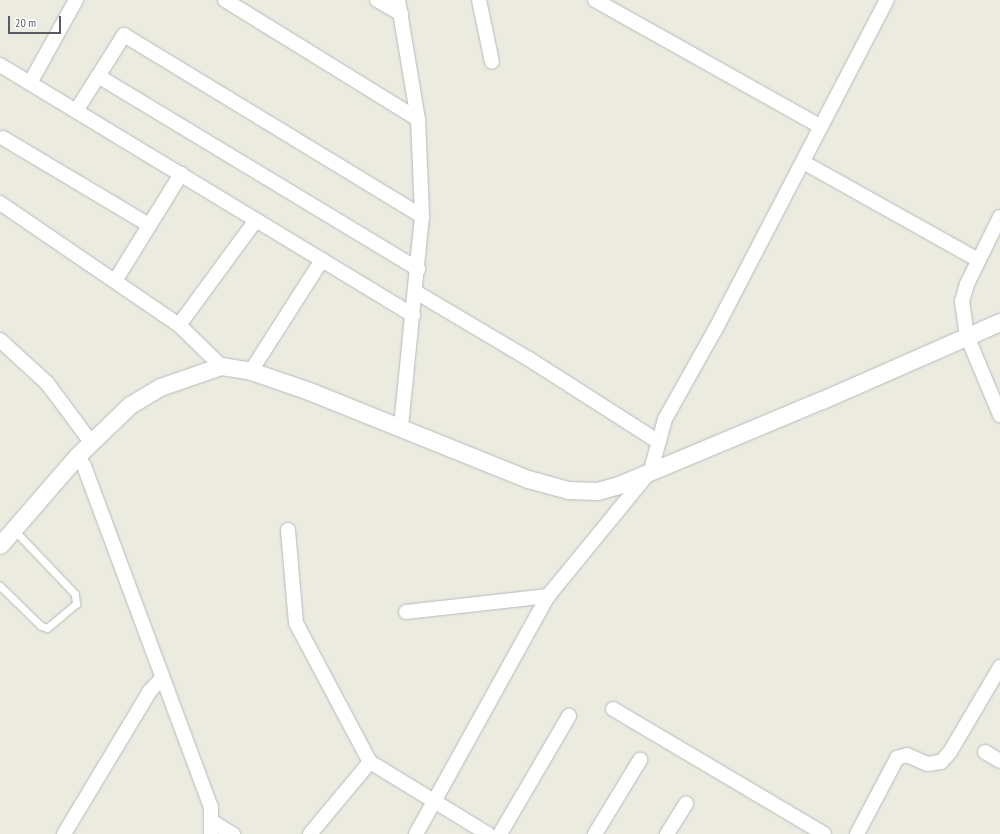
<!DOCTYPE html>
<html>
<head>
<meta charset="utf-8">
<style>
	body { margin:0 }
	#map { position:relative; width:1000px; height:834px; overflow:hidden; background:#ecebdf; font-family:"PT Sans Narrow",sans-serif }
	div>[style] { position:absolute }
	[style*='--x'] { left:calc(var(--x)*1px); top:calc(var(--y)*1px); width:calc(var(--w)*1px); rotate:calc(var(--a)*1deg) }
	.roads { filter:drop-shadow(0 0 1px #b8b9bf) drop-shadow(0 0 1px #b8b9bf) }
	.service>* { height:7px; margin:-3.5px; padding:0 3.5px; transform-origin:3.5px; border-radius:3.5px; background:#fff }
	.minor>* { height:14px; margin:-7px; padding:0 7px; transform-origin:7px; border-radius:7px; background:#fff }
	.tertiary>* { height:17px; margin:-8.5px; padding:0 8.5px; transform-origin:8.5px; border-radius:8.5px; background:#fff }
	span { translate:-50% -50%; white-space:nowrap; text-align:center; line-height:1.15; -webkit-text-stroke:3px #fff; paint-order:stroke }
	.scale { position:absolute; left:8px; top:16px; width:53px; height:18px; box-sizing:border-box; border:2px solid #585b61; border-top:0; padding-left:5px; font-size:12px; line-height:14px; white-space:nowrap; color:#585b61; -webkit-text-stroke:3px #fff; paint-order:stroke }
</style>
</head>
<body>
<div id="map">
	<div class="roads">
		<div class="service">
			<i style="--x:0;--y:586;--w:57;--a:44.3"></i>
			<i style="--x:41;--y:626;--w:6;--a:18"></i>
			<i style="--x:47;--y:628;--w:38;--a:-40"></i>
			<i style="--x:76;--y:604;--w:10;--a:-96"></i>
			<i style="--x:75;--y:594;--w:88;--a:-133.6"></i>
		</div>
		<div class="minor">
			<i style="--x:225;--y:0;--w:227;--a:31.7"></i>
			<i style="--x:377;--y:0;--w:28;--a:30"></i>
			<i style="--x:398;--y:0;--w:121;--a:80.5"></i>
			<i style="--x:418;--y:119;--w:97;--a:87.6"></i>
			<i style="--x:422;--y:216;--w:213;--a:95.7"></i>
			<i style="--x:479;--y:0;--w:63;--a:78.2"></i>
			<i style="--x:595;--y:0;--w:259;--a:29.3"></i>
			<i style="--x:0;--y:65;--w:483;--a:31.2"></i>
			<i style="--x:98;--y:76;--w:374;--a:31.1"></i>
			<i style="--x:30;--y:83;--w:95;--a:-61"></i>
			<i style="--x:76;--y:111;--w:90;--a:-57.7"></i>
			<i style="--x:124;--y:35;--w:349;--a:31.3"></i>
			<i style="--x:3;--y:138;--w:170;--a:30.8"></i>
			<i style="--x:803;--y:162;--w:201;--a:29.2"></i>
			<i style="--x:0;--y:203;--w:217;--a:34.3"></i>
			<i style="--x:179;--y:325;--w:59;--a:44.3"></i>
			<i style="--x:1000;--y:217;--w:75;--a:116.2"></i>
			<i style="--x:967;--y:284;--w:18;--a:106"></i>
			<i style="--x:962;--y:301;--w:35;--a:82"></i>
			<i style="--x:967;--y:336;--w:86;--a:67.3"></i>
			<i style="--x:115;--y:281;--w:126;--a:-58.3"></i>
			<i style="--x:416;--y:292;--w:131;--a:30.7"></i>
			<i style="--x:529;--y:359;--w:154;--a:32.6"></i>
			<i style="--x:179;--y:325;--w:130;--a:-53.7"></i>
			<i style="--x:0;--y:340;--w:64;--a:42.5"></i>
			<i style="--x:47;--y:383;--w:74;--a:53.3"></i>
			<i style="--x:251;--y:371;--w:132;--a:-57.4"></i>
			<i style="--x:77;--y:456;--w:12;--a:55"></i>
			<i style="--x:84;--y:466;--w:364;--a:69.6"></i>
			<i style="--x:211;--y:807;--w:27;--a:90"></i>
			<i style="--x:288;--y:530;--w:93;--a:85.1"></i>
			<i style="--x:296;--y:623;--w:157;--a:62"></i>
			<i style="--x:406;--y:612;--w:143;--a:-6.4"></i>
			<i style="--x:613;--y:709;--w:245;--a:30.6"></i>
			<i style="--x:985;--y:752;--w:17;--a:31"></i>
			<i style="--x:211;--y:821;--w:26;--a:31"></i>
			<i style="--x:64;--y:834;--w:167;--a:-59"></i>
			<i style="--x:150;--y:691;--w:18;--a:-47"></i>
			<i style="--x:310;--y:834;--w:94;--a:-50.2"></i>
			<i style="--x:370;--y:762;--w:138;--a:31.4"></i>
			<i style="--x:416;--y:834;--w:272;--a:-61"></i>
			<i style="--x:548;--y:596;--w:163;--a:-50.7"></i>
			<i style="--x:651;--y:470;--w:53;--a:-74.6"></i>
			<i style="--x:665;--y:419;--w:102;--a:-60.7"></i>
			<i style="--x:715;--y:330;--w:372;--a:-62.5"></i>
			<i style="--x:500;--y:834;--w:137;--a:-59.7"></i>
			<i style="--x:595;--y:834;--w:87;--a:-58.7"></i>
			<i style="--x:667;--y:834;--w:36;--a:-58"></i>
			<i style="--x:857;--y:834;--w:86;--a:-62.2"></i>
			<i style="--x:897;--y:758;--w:10;--a:-17"></i>
			<i style="--x:907;--y:755;--w:22;--a:24"></i>
			<i style="--x:927;--y:764;--w:14;--a:-8"></i>
			<i style="--x:941;--y:762;--w:13;--a:-48"></i>
			<i style="--x:950;--y:752;--w:99;--a:-59.5"></i>
		</div>
		<div class="tertiary">
			<i style="--x:0;--y:545;--w:118;--a:-49.1"></i>
			<i style="--x:77;--y:456;--w:74;--a:-43.9"></i>
			<i style="--x:130;--y:405;--w:35;--a:-31"></i>
			<i style="--x:160;--y:387;--w:65;--a:-19"></i>
			<i style="--x:221;--y:366;--w:30;--a:9"></i>
			<i style="--x:251;--y:371;--w:61;--a:19"></i>
			<i style="--x:309;--y:391;--w:236;--a:21.9"></i>
			<i style="--x:528;--y:479;--w:41;--a:15.4"></i>
			<i style="--x:568;--y:490;--w:29;--a:2"></i>
			<i style="--x:597;--y:491;--w:20;--a:-15"></i>
			<i style="--x:616;--y:486;--w:223;--a:-22.7"></i>
			<i style="--x:822;--y:400;--w:194;--a:-23.7"></i>
		</div>
	</div>
	<div class="scale">20 m</div>
</div>
</body>
</html>
